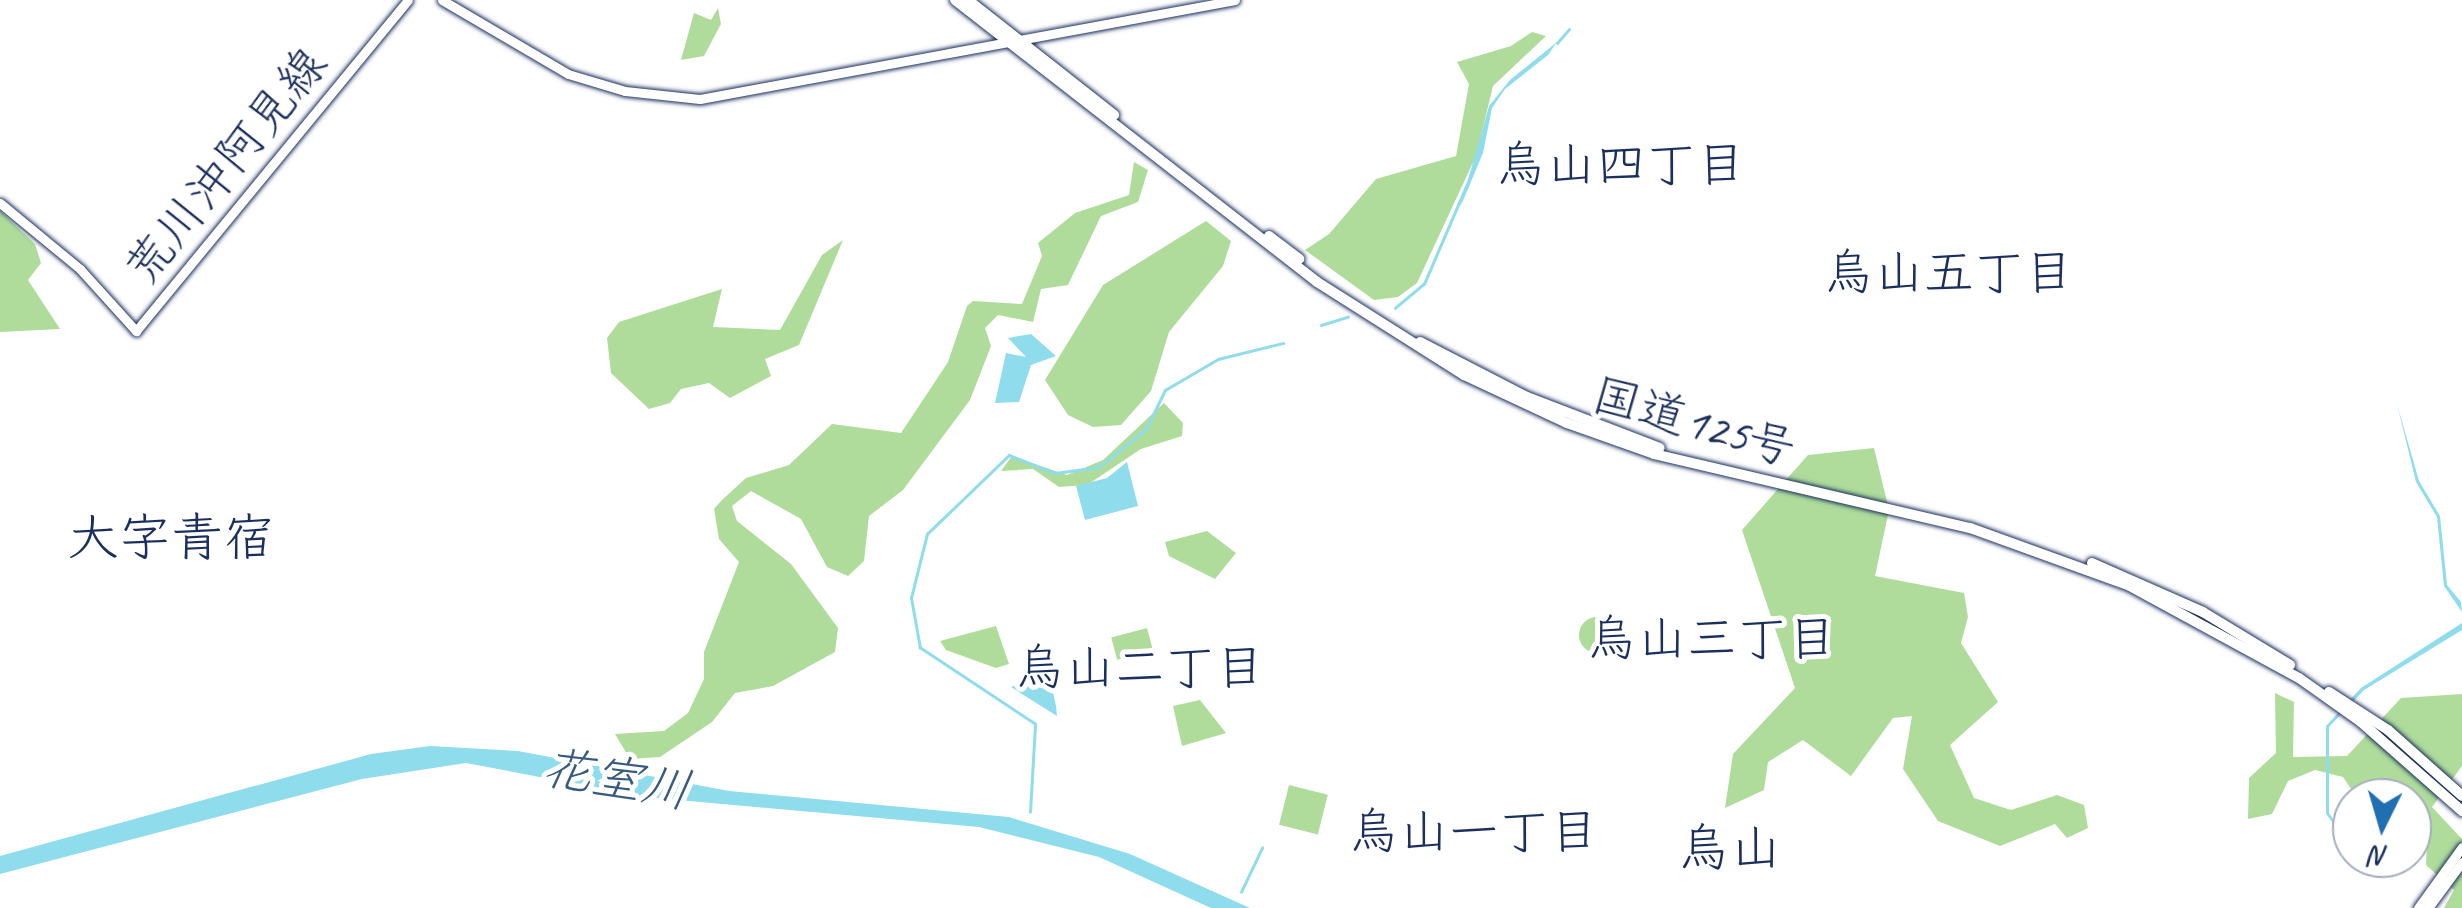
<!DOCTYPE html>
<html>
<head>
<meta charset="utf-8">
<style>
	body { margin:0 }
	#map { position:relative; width:2462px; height:908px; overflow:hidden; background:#fff; font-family:Caveat,"Klee One",sans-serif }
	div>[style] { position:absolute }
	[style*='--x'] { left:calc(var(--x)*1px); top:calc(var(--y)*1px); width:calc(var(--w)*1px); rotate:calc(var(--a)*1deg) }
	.green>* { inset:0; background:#afdc9b; transform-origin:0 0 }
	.round { border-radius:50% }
	.water>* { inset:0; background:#8edcec }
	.stream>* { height:2.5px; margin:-1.25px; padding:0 1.25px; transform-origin:1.25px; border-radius:1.25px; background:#8edcec }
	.roads { filter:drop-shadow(0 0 2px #1b2f5e) drop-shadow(0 0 2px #1b2f5e) }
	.major>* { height:9px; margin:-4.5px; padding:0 4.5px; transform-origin:4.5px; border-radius:4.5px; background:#fff }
	.highway>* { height:10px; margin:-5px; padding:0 5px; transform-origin:5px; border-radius:5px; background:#fff }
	span { translate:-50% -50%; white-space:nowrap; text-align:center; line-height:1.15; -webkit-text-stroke:10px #fff; paint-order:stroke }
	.street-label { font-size:48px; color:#1b2f5e }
	.neighbourhood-label { font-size:50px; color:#1b2f5e }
	.water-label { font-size:50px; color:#385a82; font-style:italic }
	.quarter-label { font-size:52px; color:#1b2f5e }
	.north { position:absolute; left:2332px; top:778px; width:100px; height:100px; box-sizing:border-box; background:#fff; border:2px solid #a4acbf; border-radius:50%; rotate:185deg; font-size:28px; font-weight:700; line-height:40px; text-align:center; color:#1b2f5e }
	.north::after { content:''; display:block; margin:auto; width:35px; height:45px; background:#1f6fb2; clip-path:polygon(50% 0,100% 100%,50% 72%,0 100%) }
</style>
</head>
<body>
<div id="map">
	<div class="green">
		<i style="clip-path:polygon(718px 8px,721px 24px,704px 56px,681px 60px,694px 13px,711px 20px)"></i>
		<i style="clip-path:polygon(1532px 32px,1546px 36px,1493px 86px,1476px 156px,1417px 283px,1398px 297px,1374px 300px,1305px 250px,1329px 234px,1376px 179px,1456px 156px,1469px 84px,1457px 62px,1511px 46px)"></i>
		<i style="clip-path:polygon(1134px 162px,1148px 170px,1138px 202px,1101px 216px,1068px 285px,1041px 289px,1033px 322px,998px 315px,985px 328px,991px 346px,970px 400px,903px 490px,869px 516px,864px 561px,848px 576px,827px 567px,801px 519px,751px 491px,732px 506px,737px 521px,791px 564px,838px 628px,835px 652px,773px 686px,735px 693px,712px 722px,660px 757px,630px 759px,615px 734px,664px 731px,688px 713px,704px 679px,704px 652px,739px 562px,719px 539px,714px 509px,722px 500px,746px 478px,789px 465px,832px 424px,901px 433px,948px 362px,967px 306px,973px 301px,1022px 304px,1042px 256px,1038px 243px,1075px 213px,1129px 195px)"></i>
		<i style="clip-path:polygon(0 211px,35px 244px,41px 263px,28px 280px,60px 329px,0 332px)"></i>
		<i style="clip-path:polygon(1206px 221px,1231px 241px,1223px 266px,1169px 332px,1151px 391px,1121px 425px,1093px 427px,1068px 415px,1045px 380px,1103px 285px)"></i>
		<i style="clip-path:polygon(843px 240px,799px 345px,765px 359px,771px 376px,730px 398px,709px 383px,681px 389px,670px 403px,649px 409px,611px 373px,607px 338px,619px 322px,722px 289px,713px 327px,780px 330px,822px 255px)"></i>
		<i style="clip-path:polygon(1164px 403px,1183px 423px,1182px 436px,1141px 449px,1087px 485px,1059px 487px,1033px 469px,1001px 471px,1012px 456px,1067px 475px,1103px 460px)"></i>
		<i style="clip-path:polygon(1874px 448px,1889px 510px,1875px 576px,1964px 593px,1968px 617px,1961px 643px,1998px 702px,1950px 745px,1974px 798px,2011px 810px,2057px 795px,2084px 805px,2088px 828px,2067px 838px,2055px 824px,2000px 846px,1938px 821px,1903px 769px,1912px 716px,1893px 718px,1851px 776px,1803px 740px,1768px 762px,1764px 790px,1725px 808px,1733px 754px,1795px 688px,1742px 530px,1808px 455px)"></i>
		<i style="clip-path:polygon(1207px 531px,1236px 553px,1215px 579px,1169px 556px,1165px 542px)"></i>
		<i class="round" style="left:1579px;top:617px;width:36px;height:36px"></i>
		<i style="clip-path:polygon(996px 626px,1009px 664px,996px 668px,946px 650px,940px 641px)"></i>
		<i style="left:1147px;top:628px;width:23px;height:37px;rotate:75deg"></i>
		<i style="clip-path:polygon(2275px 693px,2294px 702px,2293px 757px,2347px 756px,2401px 698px,2462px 694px,2462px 766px,2432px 807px,2462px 839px,2462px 908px,2444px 908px,2454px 890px,2426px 865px,2427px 840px,2412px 835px,2412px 798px,2357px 798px,2343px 777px,2315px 770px,2288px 781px,2272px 814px,2248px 819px,2249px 778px,2276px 753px)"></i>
		<i style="clip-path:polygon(1200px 700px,1226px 733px,1182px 746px,1173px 706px)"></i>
		<i style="left:1289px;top:785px;width:40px;height:41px;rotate:14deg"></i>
	</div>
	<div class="water">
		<i style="clip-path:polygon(1557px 42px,1548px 55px,1505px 89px,1492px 108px,1483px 153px,1460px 208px,1489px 106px,1510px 80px)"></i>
		<i style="clip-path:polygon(1031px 334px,1056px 356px,1031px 365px,1019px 402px,995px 403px,1006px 353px,1026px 357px,1008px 338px)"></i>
		<i style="clip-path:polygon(2397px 404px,2419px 481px,2440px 516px,2447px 585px,2461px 602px,2462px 612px,2444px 586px,2437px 517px,2416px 482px)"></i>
		<i style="clip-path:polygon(1127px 462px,1138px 506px,1085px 520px,1076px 486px,1107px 478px)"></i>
		<i style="clip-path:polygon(2462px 623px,2462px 630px,2364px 690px,2329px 727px,2329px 813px,2352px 848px,2326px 814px,2326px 726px,2361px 688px)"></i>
		<i style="clip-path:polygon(1049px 675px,1056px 706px,1057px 716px,1011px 687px)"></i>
		<i style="clip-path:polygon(430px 746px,518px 751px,729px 791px,1009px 817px,1130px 854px,1250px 908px,1211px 908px,1099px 857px,979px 827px,645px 797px,466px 763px,362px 779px,0 874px,0 856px,371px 754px)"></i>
	</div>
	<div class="stream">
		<i style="--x:1557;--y:43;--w:18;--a:-49"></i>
		<i style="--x:1395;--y:308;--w:38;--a:-40"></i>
		<i style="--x:1424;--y:284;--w:126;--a:-66.7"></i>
		<i style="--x:1321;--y:325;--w:28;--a:-17"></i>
		<i style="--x:1030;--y:812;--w:88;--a:-86.7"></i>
		<i style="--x:1035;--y:724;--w:138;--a:-146.5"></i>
		<i style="--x:920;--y:648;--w:51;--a:-100.2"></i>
		<i style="--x:911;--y:598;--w:66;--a:-76"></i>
		<i style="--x:927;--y:534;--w:114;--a:-43.9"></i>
		<i style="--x:1009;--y:455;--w:49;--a:21.4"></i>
		<i style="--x:1055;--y:473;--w:44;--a:-7.8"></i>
		<i style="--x:1099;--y:467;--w:60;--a:-39"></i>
		<i style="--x:1146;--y:429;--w:43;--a:-64"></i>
		<i style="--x:1165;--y:390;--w:61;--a:-30.3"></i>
		<i style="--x:1218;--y:359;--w:67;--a:-13.8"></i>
		<i style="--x:1241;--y:892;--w:49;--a:-64.5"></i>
	</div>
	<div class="roads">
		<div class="major">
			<i style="--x:442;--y:0;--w:146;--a:30.4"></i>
			<i style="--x:568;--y:74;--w:59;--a:16.6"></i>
			<i style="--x:625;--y:91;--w:75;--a:6.1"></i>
			<i style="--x:700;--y:99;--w:544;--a:-10.48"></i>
			<i style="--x:0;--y:203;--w:104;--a:39.5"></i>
			<i style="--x:80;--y:269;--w:84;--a:47.9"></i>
			<i style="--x:136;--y:331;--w:428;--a:-50.6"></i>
			<i style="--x:2418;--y:908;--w:75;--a:-54.2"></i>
			<i style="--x:2428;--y:908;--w:57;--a:-53.5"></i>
		</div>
		<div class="highway">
			<i style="--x:955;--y:0;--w:459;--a:37.9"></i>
			<i style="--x:1317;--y:282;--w:174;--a:32.3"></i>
			<i style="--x:1464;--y:375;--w:114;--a:25"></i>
			<i style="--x:1567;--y:423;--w:92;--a:19.6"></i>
			<i style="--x:1654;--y:454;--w:325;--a:13.2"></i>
			<i style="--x:1970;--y:528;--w:170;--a:19.9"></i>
			<i style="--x:2130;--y:586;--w:192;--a:28.6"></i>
			<i style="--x:2299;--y:678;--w:76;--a:35.4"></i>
			<i style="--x:2361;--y:722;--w:135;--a:41.4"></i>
			<i style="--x:968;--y:0;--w:186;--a:38.2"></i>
			<i style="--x:1269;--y:236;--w:38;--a:37"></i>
			<i style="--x:1420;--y:342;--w:120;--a:27.2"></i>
			<i style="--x:1527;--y:397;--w:142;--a:21"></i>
			<i style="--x:2092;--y:563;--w:121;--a:23.8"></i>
			<i style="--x:2203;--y:612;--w:102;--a:31.3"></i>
			<i style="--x:2329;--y:692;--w:70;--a:32.8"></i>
			<i style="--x:2388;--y:730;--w:99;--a:41.7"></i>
		</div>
	</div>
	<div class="street-label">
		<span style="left:226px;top:166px;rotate:-51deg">荒川沖阿見線</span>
		<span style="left:1694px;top:422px;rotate:16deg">国道125号</span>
	</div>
	<div class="neighbourhood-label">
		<span style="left:1621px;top:165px">烏山四丁目</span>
		<span style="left:1949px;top:273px">烏山五丁目</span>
		<span style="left:1712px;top:639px">烏山三丁目</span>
		<span style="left:1140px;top:668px">烏山二丁目</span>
		<span style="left:1474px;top:832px">烏山一丁目</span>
	</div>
	<div class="water-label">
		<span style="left:617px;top:779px;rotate:10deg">花室川</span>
	</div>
	<div class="quarter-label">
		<span style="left:171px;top:539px">大字青宿</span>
		<span style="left:1730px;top:849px">烏山</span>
	</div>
	<div class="north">N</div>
</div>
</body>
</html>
